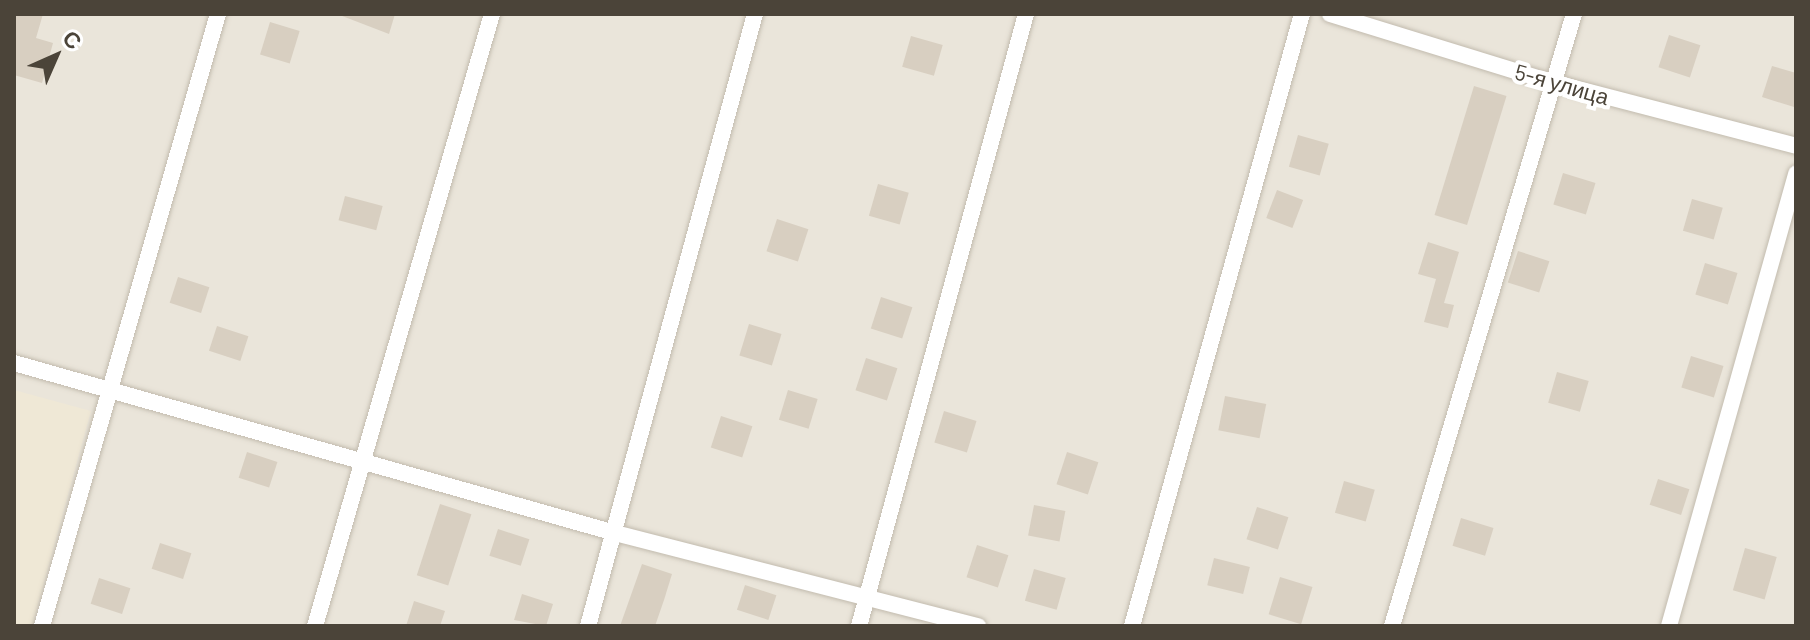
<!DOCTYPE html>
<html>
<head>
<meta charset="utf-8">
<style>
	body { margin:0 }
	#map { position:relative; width:1810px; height:640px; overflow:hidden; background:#f6f3ec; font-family:Barlow,sans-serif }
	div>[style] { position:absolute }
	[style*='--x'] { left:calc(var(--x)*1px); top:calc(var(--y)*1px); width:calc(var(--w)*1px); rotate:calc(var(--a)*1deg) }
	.residential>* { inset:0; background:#eae5da; transform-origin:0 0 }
	.education>* { inset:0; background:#efe8d6 }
	.building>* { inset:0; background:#d8cfc1; transform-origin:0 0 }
	.roads { filter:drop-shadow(0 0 2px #c2bbae) drop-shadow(0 0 2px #c2bbae) }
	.minor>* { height:16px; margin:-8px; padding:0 8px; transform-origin:8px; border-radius:8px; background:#fff }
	span { translate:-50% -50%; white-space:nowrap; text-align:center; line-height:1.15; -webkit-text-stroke:8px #fff; paint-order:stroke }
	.street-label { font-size:22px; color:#4b4439 }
	.frame { position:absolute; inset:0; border:16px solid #4b4439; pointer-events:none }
	.north { position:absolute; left:16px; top:16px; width:80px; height:80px; -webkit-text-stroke:6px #fff; paint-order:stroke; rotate:45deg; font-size:22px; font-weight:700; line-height:32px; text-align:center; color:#4b4439 }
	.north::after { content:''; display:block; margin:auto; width:28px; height:36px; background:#4b4439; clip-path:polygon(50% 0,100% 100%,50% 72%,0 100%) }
</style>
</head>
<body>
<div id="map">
	<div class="residential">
		<i style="left:14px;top:14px;width:1782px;height:612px"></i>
	</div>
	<div class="education">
		<i style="clip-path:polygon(14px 390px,91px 411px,32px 626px,14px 626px)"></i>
	</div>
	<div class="building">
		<i style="clip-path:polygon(14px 14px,43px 14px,36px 38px,53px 43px,42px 83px,14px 75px)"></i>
		<i style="clip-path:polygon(337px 14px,395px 14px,389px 34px)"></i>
		<i style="left:270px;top:22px;width:31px;height:34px;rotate:17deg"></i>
		<i style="left:1669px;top:35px;width:33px;height:34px;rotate:18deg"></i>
		<i style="left:911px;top:36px;width:33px;height:32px;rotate:16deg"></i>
		<i style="clip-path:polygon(1772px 66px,1796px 73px,1794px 107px,1762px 97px)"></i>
		<i style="left:1474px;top:86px;width:34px;height:135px;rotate:17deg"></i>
		<i style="left:1298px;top:135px;width:32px;height:33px;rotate:16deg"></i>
		<i style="left:1563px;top:173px;width:34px;height:33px;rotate:17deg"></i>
		<i style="left:878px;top:184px;width:32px;height:33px;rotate:16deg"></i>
		<i style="left:1277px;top:190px;width:28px;height:30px;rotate:21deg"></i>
		<i style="left:345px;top:196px;width:39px;height:25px;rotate:15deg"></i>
		<i style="left:1692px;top:199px;width:32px;height:33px;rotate:16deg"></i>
		<i style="left:777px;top:219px;width:33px;height:34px;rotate:18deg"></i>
		<i style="clip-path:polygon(1428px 242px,1459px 252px,1444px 303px,1454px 305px,1448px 328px,1424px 322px,1436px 279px,1418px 274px)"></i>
		<i style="left:1518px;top:251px;width:33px;height:33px;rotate:18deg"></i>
		<i style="left:1705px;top:263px;width:34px;height:33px;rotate:17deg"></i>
		<i style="left:178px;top:277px;width:33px;height:27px;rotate:18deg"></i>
		<i style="left:881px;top:297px;width:33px;height:33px;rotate:18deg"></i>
		<i style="left:749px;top:324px;width:34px;height:33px;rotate:17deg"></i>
		<i style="left:217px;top:326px;width:33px;height:26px;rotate:18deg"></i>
		<i style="left:1691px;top:356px;width:34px;height:33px;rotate:17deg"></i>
		<i style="left:866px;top:358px;width:33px;height:34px;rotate:18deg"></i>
		<i style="left:1557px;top:372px;width:33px;height:32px;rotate:16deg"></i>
		<i style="left:788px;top:390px;width:31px;height:31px;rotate:17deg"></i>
		<i style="left:1225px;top:396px;width:42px;height:35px;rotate:11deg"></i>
		<i style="left:944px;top:411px;width:34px;height:33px;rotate:17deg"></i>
		<i style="left:721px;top:416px;width:33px;height:33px;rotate:18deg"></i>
		<i style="left:247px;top:452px;width:32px;height:27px;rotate:18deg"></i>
		<i style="left:1067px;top:452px;width:33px;height:34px;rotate:18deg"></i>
		<i style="left:1658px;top:479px;width:33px;height:27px;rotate:18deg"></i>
		<i style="left:1344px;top:481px;width:32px;height:33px;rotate:16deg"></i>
		<i style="left:440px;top:504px;width:33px;height:75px;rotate:18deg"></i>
		<i style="left:1034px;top:505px;width:32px;height:31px;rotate:11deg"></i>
		<i style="left:1257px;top:507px;width:33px;height:34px;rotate:18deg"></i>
		<i style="left:1461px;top:518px;width:34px;height:29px;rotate:17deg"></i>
		<i style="left:498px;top:529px;width:33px;height:28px;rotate:18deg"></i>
		<i style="left:160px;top:543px;width:33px;height:27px;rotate:18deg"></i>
		<i style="left:977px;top:545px;width:33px;height:34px;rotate:18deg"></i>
		<i style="left:1745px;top:548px;width:33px;height:44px;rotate:16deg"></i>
		<i style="left:1214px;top:558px;width:37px;height:28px;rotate:14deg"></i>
		<i style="clip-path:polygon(642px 564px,672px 574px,664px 600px,655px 626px,620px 626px)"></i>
		<i style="left:1034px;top:569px;width:33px;height:33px;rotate:16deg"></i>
		<i style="left:1280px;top:577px;width:34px;height:39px;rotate:17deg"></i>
		<i style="left:99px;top:578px;width:33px;height:27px;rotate:18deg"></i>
		<i style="left:745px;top:585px;width:33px;height:26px;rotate:18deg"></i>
		<i style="clip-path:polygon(522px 594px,553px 604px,546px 626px,514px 620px)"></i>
		<i style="clip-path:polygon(414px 601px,445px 611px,440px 626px,406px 626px)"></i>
	</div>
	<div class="roads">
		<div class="minor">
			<i style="--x:1330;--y:14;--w:231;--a:17.1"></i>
			<i style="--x:1551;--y:82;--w:253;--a:14.6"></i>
			<i style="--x:14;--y:363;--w:625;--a:15.79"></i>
			<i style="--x:615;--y:533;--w:375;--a:14.4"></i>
			<i style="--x:42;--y:626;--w:637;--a:-73.96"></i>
			<i style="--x:315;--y:626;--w:637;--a:-73.87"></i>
			<i style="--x:588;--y:626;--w:634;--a:-74.74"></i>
			<i style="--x:859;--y:626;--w:634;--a:-74.74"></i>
			<i style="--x:1132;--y:626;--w:635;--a:-74.48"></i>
			<i style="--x:1392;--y:626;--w:638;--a:-73.44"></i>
			<i style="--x:1669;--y:626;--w:470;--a:-74.3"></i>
		</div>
	</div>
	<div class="street-label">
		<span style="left:1562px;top:84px;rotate:16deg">5-я улица</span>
	</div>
	<div class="frame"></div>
	<div class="north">С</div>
</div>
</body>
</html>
